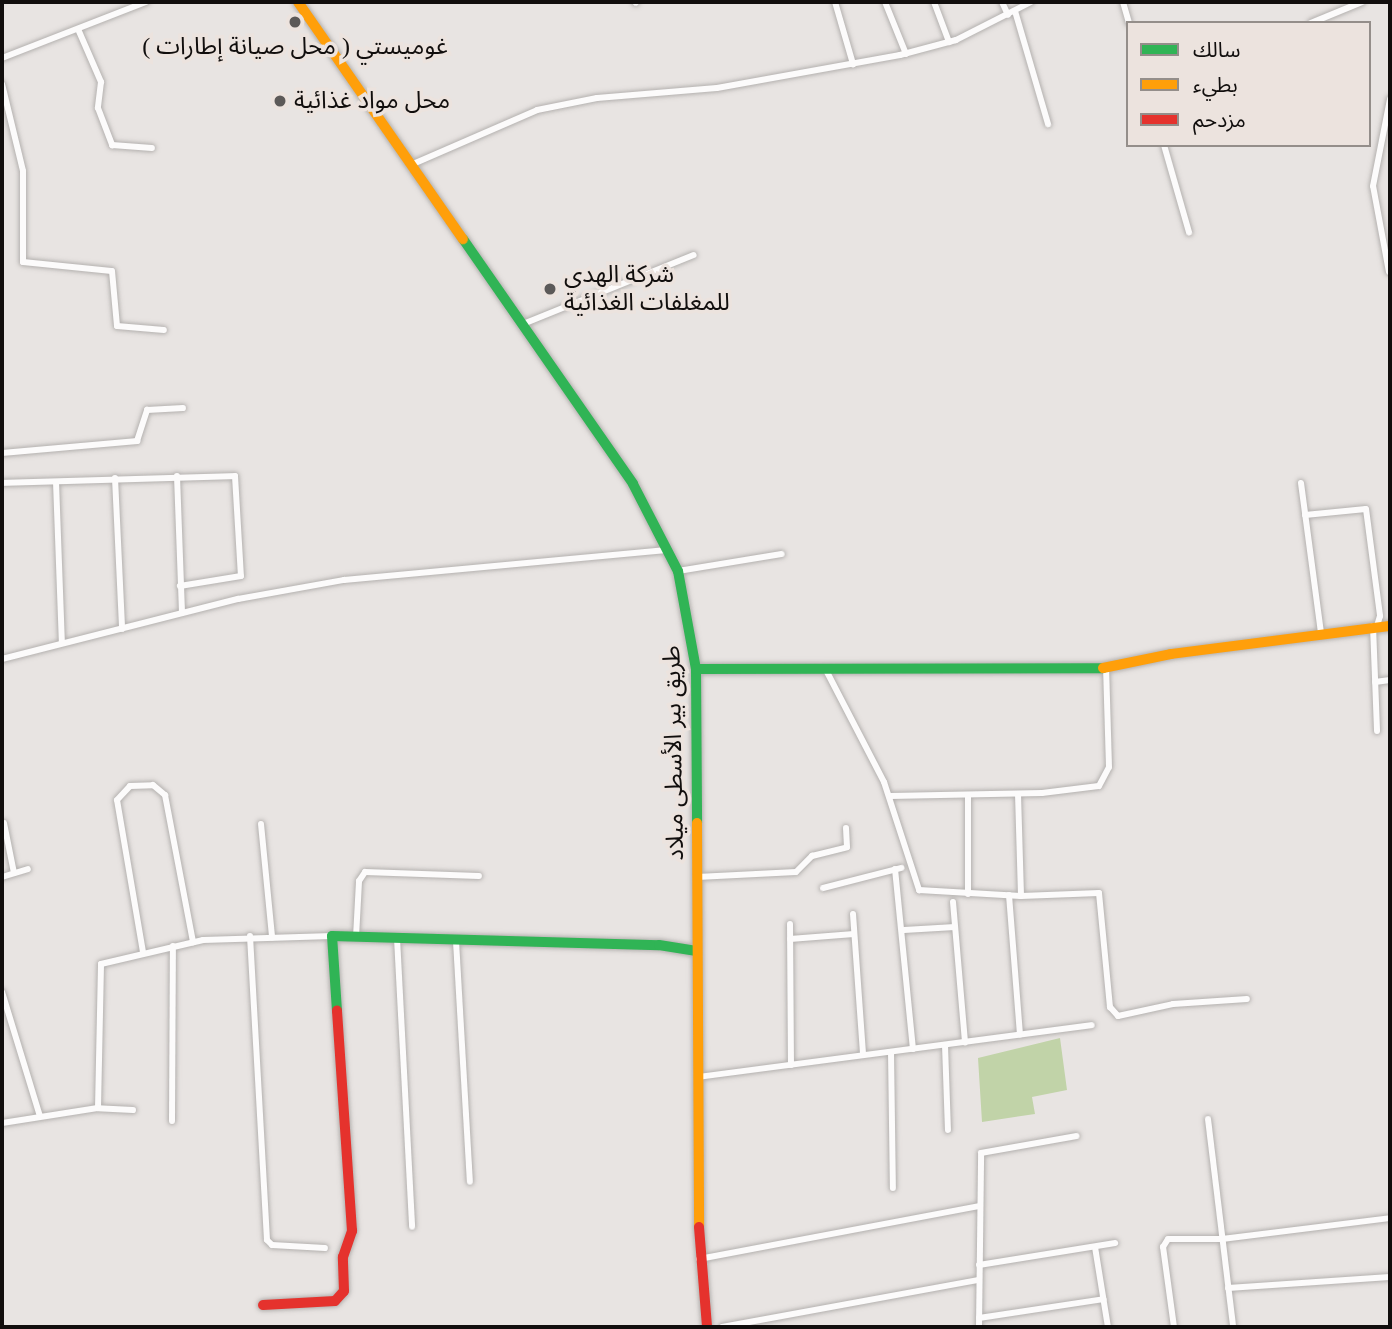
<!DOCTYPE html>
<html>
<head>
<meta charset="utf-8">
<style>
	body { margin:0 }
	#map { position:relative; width:1392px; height:1329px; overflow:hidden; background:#e8e4e2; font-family:"Times New Roman","Noto Sans Arabic",serif }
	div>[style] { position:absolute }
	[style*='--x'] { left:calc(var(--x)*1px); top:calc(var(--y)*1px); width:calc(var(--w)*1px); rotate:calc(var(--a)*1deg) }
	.green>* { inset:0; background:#c1d3a8 }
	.roads { filter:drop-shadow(0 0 2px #b4b1af) drop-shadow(0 0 2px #b4b1af) }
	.street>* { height:6px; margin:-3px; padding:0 3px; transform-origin:3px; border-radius:3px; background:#fcfbfb }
	.fast>* { height:10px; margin:-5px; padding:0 5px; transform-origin:5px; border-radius:5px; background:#30b455 }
	.slow>* { height:10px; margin:-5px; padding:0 5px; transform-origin:5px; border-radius:5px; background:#ff9f0a }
	.jam>* { height:10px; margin:-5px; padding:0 5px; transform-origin:5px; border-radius:5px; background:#e5322d }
	.dots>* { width:19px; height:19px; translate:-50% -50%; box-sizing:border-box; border:4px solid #ece3de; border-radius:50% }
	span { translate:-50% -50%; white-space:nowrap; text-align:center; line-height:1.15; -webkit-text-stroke:7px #ece3de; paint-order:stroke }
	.poi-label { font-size:24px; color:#110e0d }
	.left { translate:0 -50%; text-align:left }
	.street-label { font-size:24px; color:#110e0d }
	.frame { position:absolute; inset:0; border:4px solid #110e0d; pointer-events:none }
	.legend { position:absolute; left:1126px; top:21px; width:245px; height:126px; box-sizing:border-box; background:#ece3de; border:2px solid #948e8a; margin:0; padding:9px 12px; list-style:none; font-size:21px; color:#110e0d }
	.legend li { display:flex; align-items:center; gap:14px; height:35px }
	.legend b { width:35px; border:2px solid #948e8a }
</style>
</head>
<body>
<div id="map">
	<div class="green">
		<i style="clip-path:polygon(1060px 1038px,1067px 1090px,1032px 1097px,1035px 1114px,982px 1122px,978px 1058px)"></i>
	</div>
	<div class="roads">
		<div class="street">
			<i style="--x:635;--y:2;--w:1;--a:45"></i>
			<i style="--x:835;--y:2;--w:65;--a:73.8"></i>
			<i style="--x:885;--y:2;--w:56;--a:68"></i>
			<i style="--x:934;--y:2;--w:43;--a:69.4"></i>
			<i style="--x:1002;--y:2;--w:14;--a:65"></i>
			<i style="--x:1123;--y:2;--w:22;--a:74"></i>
			<i style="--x:1015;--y:11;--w:118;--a:73.7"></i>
			<i style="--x:1311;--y:23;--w:55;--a:-22.4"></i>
			<i style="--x:78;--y:29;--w:58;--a:66.5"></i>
			<i style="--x:101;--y:82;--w:26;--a:97"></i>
			<i style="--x:98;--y:108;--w:40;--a:69"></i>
			<i style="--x:112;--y:145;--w:40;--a:4.3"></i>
			<i style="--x:2;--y:58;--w:155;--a:-21.3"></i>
			<i style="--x:2;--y:84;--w:89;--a:76.4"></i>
			<i style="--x:23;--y:171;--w:91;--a:90"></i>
			<i style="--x:23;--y:262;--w:89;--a:5.8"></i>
			<i style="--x:112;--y:271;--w:55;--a:84.8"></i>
			<i style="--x:117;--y:326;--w:47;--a:4.9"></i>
			<i style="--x:1164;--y:145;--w:91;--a:74"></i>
			<i style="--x:413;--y:164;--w:135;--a:-23.5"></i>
			<i style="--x:537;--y:110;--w:61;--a:-11.3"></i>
			<i style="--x:597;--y:98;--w:120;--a:-4.8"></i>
			<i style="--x:717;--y:88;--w:186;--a:-10.2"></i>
			<i style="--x:900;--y:55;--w:58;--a:-15"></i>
			<i style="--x:956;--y:40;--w:84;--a:-26.9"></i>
			<i style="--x:1389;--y:272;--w:87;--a:-100.5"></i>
			<i style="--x:1373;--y:186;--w:89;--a:-78.9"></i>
			<i style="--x:523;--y:324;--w:184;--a:-22"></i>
			<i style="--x:2;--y:453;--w:136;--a:-5.1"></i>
			<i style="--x:137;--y:441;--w:33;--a:-72"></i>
			<i style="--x:147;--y:410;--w:36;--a:-3"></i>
			<i style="--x:177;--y:476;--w:137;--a:87.9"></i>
			<i style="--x:115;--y:478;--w:151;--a:87.3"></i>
			<i style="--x:56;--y:482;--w:161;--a:87.9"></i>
			<i style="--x:2;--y:483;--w:233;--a:-1.7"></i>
			<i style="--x:235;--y:476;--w:100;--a:86.6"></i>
			<i style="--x:241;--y:576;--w:62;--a:170.7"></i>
			<i style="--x:1301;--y:483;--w:151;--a:82.4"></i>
			<i style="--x:1305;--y:515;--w:61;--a:-5.6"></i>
			<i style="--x:1366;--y:509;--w:108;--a:82.5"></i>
			<i style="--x:1380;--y:616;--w:10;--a:107"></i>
			<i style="--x:678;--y:571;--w:105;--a:-9.3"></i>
			<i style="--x:1373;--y:626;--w:105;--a:87.8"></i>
			<i style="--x:2;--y:659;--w:244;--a:-14.3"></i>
			<i style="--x:238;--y:599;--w:108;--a:-10.2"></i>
			<i style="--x:344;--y:580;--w:324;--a:-5.3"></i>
			<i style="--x:827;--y:672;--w:124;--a:62.6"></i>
			<i style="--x:884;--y:782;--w:114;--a:72"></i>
			<i style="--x:919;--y:890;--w:102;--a:3.4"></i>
			<i style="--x:1021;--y:896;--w:78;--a:-2.2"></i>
			<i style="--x:1099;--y:893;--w:115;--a:84.5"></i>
			<i style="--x:1110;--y:1007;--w:12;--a:48"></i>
			<i style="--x:1118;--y:1016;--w:56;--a:-12.3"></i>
			<i style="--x:1173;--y:1004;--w:74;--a:-3.9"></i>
			<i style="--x:1375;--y:682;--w:15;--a:-8"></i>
			<i style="--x:1018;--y:794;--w:102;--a:88.3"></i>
			<i style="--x:968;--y:795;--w:99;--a:90"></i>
			<i style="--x:890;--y:796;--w:152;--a:-1.1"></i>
			<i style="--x:1042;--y:793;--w:57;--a:-7"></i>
			<i style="--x:1099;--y:786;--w:21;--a:-62"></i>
			<i style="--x:1109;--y:767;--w:99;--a:-91.7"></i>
			<i style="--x:4;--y:823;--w:51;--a:78.7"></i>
			<i style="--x:261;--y:824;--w:114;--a:84.4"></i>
			<i style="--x:895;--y:869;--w:181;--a:84.3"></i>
			<i style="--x:2;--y:877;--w:27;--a:-17"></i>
			<i style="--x:697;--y:877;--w:99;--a:-2.9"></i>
			<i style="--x:796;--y:872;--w:23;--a:-45"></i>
			<i style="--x:812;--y:856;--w:36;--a:-14"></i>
			<i style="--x:847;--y:847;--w:19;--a:-93"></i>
			<i style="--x:823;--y:888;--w:81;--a:-14.4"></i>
			<i style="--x:1009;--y:895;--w:140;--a:85.5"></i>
			<i style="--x:953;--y:902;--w:141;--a:85.1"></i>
			<i style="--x:853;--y:914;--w:141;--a:85.9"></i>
			<i style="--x:790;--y:924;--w:141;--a:89.6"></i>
			<i style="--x:904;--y:930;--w:51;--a:-3.4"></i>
			<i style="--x:250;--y:936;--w:304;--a:86.8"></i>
			<i style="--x:267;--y:1240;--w:7;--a:45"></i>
			<i style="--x:272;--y:1245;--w:53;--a:3.2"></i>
			<i style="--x:356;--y:937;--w:56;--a:-86.9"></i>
			<i style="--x:359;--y:881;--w:11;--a:-56"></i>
			<i style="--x:365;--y:872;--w:114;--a:2"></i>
			<i style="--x:397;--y:938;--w:289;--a:87"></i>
			<i style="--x:790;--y:939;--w:64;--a:-4.5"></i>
			<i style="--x:456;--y:941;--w:241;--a:86.7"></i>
			<i style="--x:143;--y:952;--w:154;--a:-99.7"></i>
			<i style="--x:117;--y:800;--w:19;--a:-47"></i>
			<i style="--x:130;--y:786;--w:23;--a:-2"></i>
			<i style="--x:153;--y:785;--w:16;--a:40"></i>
			<i style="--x:165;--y:795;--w:150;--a:79.2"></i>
			<i style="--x:2;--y:992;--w:130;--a:73"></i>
			<i style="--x:945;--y:1045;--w:85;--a:88"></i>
			<i style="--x:891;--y:1052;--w:136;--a:89.2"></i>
			<i style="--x:698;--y:1077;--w:397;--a:-7.5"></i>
			<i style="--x:133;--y:1110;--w:35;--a:-177"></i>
			<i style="--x:98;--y:1108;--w:144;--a:-88.8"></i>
			<i style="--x:101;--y:964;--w:105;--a:-13.2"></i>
			<i style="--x:203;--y:940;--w:129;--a:-1.8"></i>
			<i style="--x:1208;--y:1119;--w:209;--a:83.1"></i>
			<i style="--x:172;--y:1121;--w:175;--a:-89.7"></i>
			<i style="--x:2;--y:1123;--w:97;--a:-8.9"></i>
			<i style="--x:1095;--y:1247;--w:81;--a:80.8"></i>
			<i style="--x:699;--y:1259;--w:286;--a:-10.7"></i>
			<i style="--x:979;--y:1265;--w:138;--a:-9.2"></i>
			<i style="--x:1228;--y:1288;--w:162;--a:-3.9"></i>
			<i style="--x:979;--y:1318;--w:126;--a:-8.6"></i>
			<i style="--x:722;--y:1327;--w:261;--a:-10.4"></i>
			<i style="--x:979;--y:1327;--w:174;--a:-89.3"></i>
			<i style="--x:981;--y:1153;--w:97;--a:-10.1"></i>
			<i style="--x:1174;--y:1327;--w:81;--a:-97.8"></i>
			<i style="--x:1163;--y:1247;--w:9;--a:-58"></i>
			<i style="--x:1168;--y:1239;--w:54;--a:0"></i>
			<i style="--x:1222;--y:1239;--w:169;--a:-7.1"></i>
		</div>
		<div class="fast">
			<i style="--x:463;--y:239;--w:298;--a:55.2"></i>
			<i style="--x:633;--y:484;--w:98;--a:62.7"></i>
			<i style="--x:678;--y:571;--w:100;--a:79.6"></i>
			<i style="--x:696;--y:669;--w:154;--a:89.6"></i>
			<i style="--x:696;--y:669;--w:407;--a:-0.1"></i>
			<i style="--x:337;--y:1011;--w:75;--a:-93.8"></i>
			<i style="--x:332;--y:936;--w:327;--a:1.6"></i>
			<i style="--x:659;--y:945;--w:38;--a:9"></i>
		</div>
		<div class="slow">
			<i style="--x:298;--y:2;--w:289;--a:55.2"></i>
			<i style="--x:1103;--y:668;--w:69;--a:-11.6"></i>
			<i style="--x:1171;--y:654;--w:221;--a:-7.3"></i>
			<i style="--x:697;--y:823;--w:404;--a:89.7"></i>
		</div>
		<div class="jam">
			<i style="--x:699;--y:1227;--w:100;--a:85.4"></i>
			<i style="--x:263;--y:1305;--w:72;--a:-3.2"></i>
			<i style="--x:335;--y:1301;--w:13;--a:-48"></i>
			<i style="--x:344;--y:1291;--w:34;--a:-92"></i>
			<i style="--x:343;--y:1257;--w:28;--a:-71"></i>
			<i style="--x:352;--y:1231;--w:221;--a:-93.9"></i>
		</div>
	</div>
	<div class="dots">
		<i style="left:295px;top:22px;background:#5c5958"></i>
		<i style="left:280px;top:101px;background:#5c5958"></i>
		<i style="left:550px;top:289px;background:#5c5958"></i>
	</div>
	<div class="poi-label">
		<span style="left:295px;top:47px">غوميستي ( محل صيانة إطارات )</span>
		<span class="left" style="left:294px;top:101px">محل مواد غذائية</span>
		<span class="left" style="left:564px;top:289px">شركة الهدي<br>للمغلفات الغذائية</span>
	</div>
	<div class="street-label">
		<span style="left:674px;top:753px;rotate:-91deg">طريق بير الأسطى ميلاد</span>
	</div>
	<div class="frame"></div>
	<ul class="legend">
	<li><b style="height:9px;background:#30b455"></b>سالك</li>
	<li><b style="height:9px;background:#ff9f0a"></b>بطيء</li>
	<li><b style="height:9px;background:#e5322d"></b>مزدحم</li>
	</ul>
</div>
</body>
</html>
